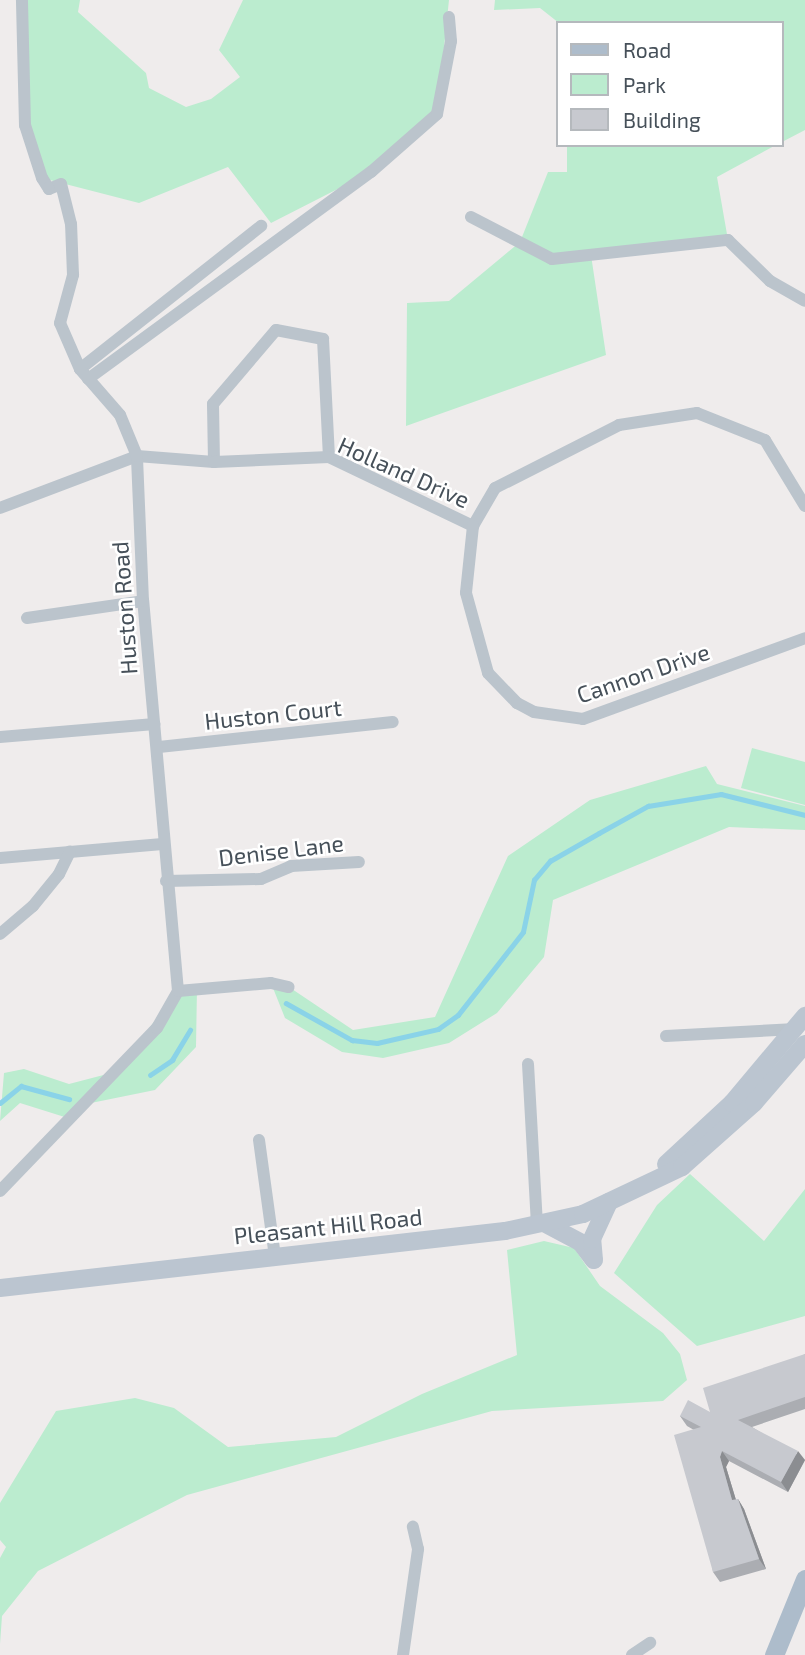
<!DOCTYPE html>
<html>
<head>
<meta charset="utf-8">
<style>
	body { margin:0 }
	#map { position:relative; width:805px; height:1655px; overflow:hidden; background:#efecec; font-family:"Exo 2",sans-serif }
	div>[style] { position:absolute }
	[style*='--x'] { left:calc(var(--x)*1px); top:calc(var(--y)*1px); width:calc(var(--w)*1px); rotate:calc(var(--a)*1deg) }
	.green>* { inset:0; background:#bbeccf }
	.stream>* { height:4.5px; margin:-2.25px; padding:0 2.25px; transform-origin:2.25px; border-radius:2.25px; background:#8ad3e8 }
	.street>* { height:12px; margin:-6px; padding:0 6px; transform-origin:6px; border-radius:6px; background:#bbc4cc }
	.secondary>* { height:18px; margin:-9px; padding:0 9px; transform-origin:9px; border-radius:9px; background:#bbc5d0 }
	.primary>* { height:19px; margin:-9.5px; padding:0 9.5px; transform-origin:9.5px; border-radius:9.5px; background:#adbccb }
	.wall>* { inset:0; background:#abadb2 }
	.shaded-wall>* { inset:0; background:#8b8d91 }
	.building>* { inset:0; background:#c7c9cf }
	span { translate:-50% -50%; white-space:nowrap; text-align:center; line-height:1.15; -webkit-text-stroke:5px #fff; paint-order:stroke }
	.street-label { font-size:23px; color:#465059 }
	.legend { position:absolute; left:556px; top:21px; width:228px; height:126px; box-sizing:border-box; background:#fff; border:2px solid #b5b9bd; margin:0; padding:9px 12px; list-style:none; font-size:21px; color:#465059 }
	.legend li { display:flex; align-items:center; gap:14px; height:35px }
	.legend b { width:35px; border:2px solid #b5b9bd }
</style>
</head>
<body>
<div id="map">
	<div class="green">
		<i style="clip-path:polygon(22px 0,80px 0,78px 12px,146px 73px,149px 88px,186px 107px,211px 99px,240px 77px,219px 50px,243px 0,449px 0,437px 114px,371px 172px,271px 223px,228px 167px,139px 203px,42px 178px,25px 125px)"></i>
		<i style="clip-path:polygon(495px 0,805px 0,805px 130px,782px 142px,782px 23px,559px 23px,540px 8px,494px 10px)"></i>
		<i style="clip-path:polygon(567px 145px,776px 145px,717px 177px,728px 240px,591px 255px,606px 355px,406px 426px,407px 303px,449px 301px,520px 242px,548px 172px,567px 172px)"></i>
		<i style="clip-path:polygon(752px 748px,805px 762px,805px 805px,741px 788px)"></i>
		<i style="clip-path:polygon(706px 766px,717px 784px,805px 806px,805px 830px,729px 827px,553px 900px,544px 957px,497px 1013px,449px 1043px,383px 1058px,342px 1052px,285px 1018px,271px 983px,289px 987px,353px 1030px,435px 1017px,508px 856px,590px 800px)"></i>
		<i style="clip-path:polygon(197px 988px,196px 1047px,155px 1090px,86px 1104px,71px 1119px,20px 1103px,0 1121px,4px 1073px,24px 1069px,69px 1084px,115px 1072px,178px 991px)"></i>
		<i style="clip-path:polygon(690px 1174px,764px 1241px,805px 1189px,805px 1316px,697px 1346px,614px 1273px,657px 1205px)"></i>
		<i style="clip-path:polygon(544px 1241px,574px 1248px,600px 1286px,663px 1333px,680px 1354px,687px 1380px,663px 1401px,492px 1411px,187px 1495px,38px 1571px,2px 1616px,0 1644px,0 1558px,6px 1547px,0 1540px,0 1503px,56px 1411px,135px 1398px,174px 1408px,228px 1447px,336px 1437px,422px 1394px,517px 1355px,507px 1250px)"></i>
	</div>
	<div class="stream">
		<i style="--x:286;--y:1003;--w:76;--a:29.3"></i>
		<i style="--x:352;--y:1040;--w:25;--a:7"></i>
		<i style="--x:377;--y:1043;--w:63;--a:-12.9"></i>
		<i style="--x:438;--y:1029;--w:24;--a:-35"></i>
		<i style="--x:458;--y:1015;--w:105;--a:-51.9"></i>
		<i style="--x:523;--y:932;--w:53;--a:-78.1"></i>
		<i style="--x:534;--y:880;--w:25;--a:-50"></i>
		<i style="--x:550;--y:861;--w:56;--a:-29.7"></i>
		<i style="--x:599;--y:833;--w:56;--a:-28.9"></i>
		<i style="--x:648;--y:806;--w:74;--a:-9.3"></i>
		<i style="--x:721;--y:794;--w:87;--a:14"></i>
		<i style="--x:150;--y:1075;--w:27;--a:-34"></i>
		<i style="--x:172;--y:1060;--w:35;--a:-59"></i>
		<i style="--x:0;--y:1103;--w:27;--a:-39"></i>
		<i style="--x:21;--y:1086;--w:50;--a:15.2"></i>
	</div>
	<div class="street">
		<i style="--x:471;--y:217;--w:91;--a:27.4"></i>
		<i style="--x:552;--y:259;--w:177;--a:-6.2"></i>
		<i style="--x:728;--y:240;--w:59;--a:44.3"></i>
		<i style="--x:770;--y:281;--w:40;--a:29.7"></i>
		<i style="--x:80;--y:369;--w:231;--a:-38.3"></i>
		<i style="--x:88;--y:379;--w:351;--a:-36.2"></i>
		<i style="--x:371;--y:172;--w:88;--a:-41.3"></i>
		<i style="--x:437;--y:114;--w:74;--a:-79.1"></i>
		<i style="--x:451;--y:41;--w:24;--a:-95"></i>
		<i style="--x:214;--y:462;--w:58;--a:-91"></i>
		<i style="--x:213;--y:404;--w:97;--a:-49.6"></i>
		<i style="--x:276;--y:330;--w:48;--a:10.8"></i>
		<i style="--x:323;--y:339;--w:118;--a:87.1"></i>
		<i style="--x:0;--y:508;--w:147;--a:-20.8"></i>
		<i style="--x:137;--y:456;--w:77;--a:4.5"></i>
		<i style="--x:214;--y:462;--w:115;--a:-2.5"></i>
		<i style="--x:329;--y:457;--w:160;--a:25.6"></i>
		<i style="--x:473;--y:526;--w:44;--a:-59.9"></i>
		<i style="--x:495;--y:488;--w:139;--a:-26.9"></i>
		<i style="--x:619;--y:425;--w:79;--a:-8.7"></i>
		<i style="--x:697;--y:413;--w:73;--a:21.7"></i>
		<i style="--x:765;--y:440;--w:77;--a:58.8"></i>
		<i style="--x:473;--y:526;--w:67;--a:96"></i>
		<i style="--x:466;--y:593;--w:83;--a:74.6"></i>
		<i style="--x:488;--y:673;--w:42;--a:46"></i>
		<i style="--x:517;--y:703;--w:19;--a:28"></i>
		<i style="--x:534;--y:712;--w:49;--a:8.1"></i>
		<i style="--x:583;--y:719;--w:236;--a:-20"></i>
		<i style="--x:27;--y:618;--w:117;--a:-8.3"></i>
		<i style="--x:0;--y:737;--w:155;--a:-4.8"></i>
		<i style="--x:159;--y:747;--w:235;--a:-6.1"></i>
		<i style="--x:0;--y:858;--w:163;--a:-4.9"></i>
		<i style="--x:166;--y:881;--w:95;--a:-1.2"></i>
		<i style="--x:261;--y:879;--w:33;--a:-23"></i>
		<i style="--x:291;--y:866;--w:68;--a:-3.4"></i>
		<i style="--x:0;--y:934;--w:43;--a:-40.3"></i>
		<i style="--x:33;--y:906;--w:41;--a:-50.9"></i>
		<i style="--x:59;--y:874;--w:25;--a:-64"></i>
		<i style="--x:178;--y:991;--w:93;--a:-4.9"></i>
		<i style="--x:271;--y:983;--w:18;--a:13"></i>
		<i style="--x:666;--y:1036;--w:130;--a:-3.1"></i>
		<i style="--x:528;--y:1064;--w:162;--a:86.8"></i>
		<i style="--x:259;--y:1140;--w:118;--a:82.2"></i>
		<i style="--x:0;--y:1191;--w:226;--a:-46.1"></i>
		<i style="--x:157;--y:1028;--w:43;--a:-60.4"></i>
		<i style="--x:178;--y:991;--w:392;--a:-95.1"></i>
		<i style="--x:143;--y:601;--w:145;--a:-92.4"></i>
		<i style="--x:137;--y:456;--w:44;--a:-112.5"></i>
		<i style="--x:120;--y:415;--w:61;--a:-131"></i>
		<i style="--x:80;--y:369;--w:50;--a:-113.5"></i>
		<i style="--x:60;--y:323;--w:50;--a:-74.8"></i>
		<i style="--x:73;--y:275;--w:51;--a:-92.2"></i>
		<i style="--x:71;--y:224;--w:41;--a:-104"></i>
		<i style="--x:61;--y:184;--w:13;--a:157"></i>
		<i style="--x:49;--y:189;--w:13;--a:-122"></i>
		<i style="--x:42;--y:178;--w:56;--a:-107.8"></i>
		<i style="--x:25;--y:125;--w:125;--a:-91.4"></i>
		<i style="--x:403;--y:1655;--w:107;--a:-81.9"></i>
		<i style="--x:418;--y:1549;--w:23;--a:-103"></i>
		<i style="--x:632;--y:1655;--w:22;--a:-34"></i>
	</div>
	<div class="secondary">
		<i style="--x:666;--y:1164;--w:90;--a:-42.7"></i>
		<i style="--x:732;--y:1103;--w:114;--a:-50"></i>
		<i style="--x:546;--y:1224;--w:40;--a:28"></i>
		<i style="--x:581;--y:1243;--w:21;--a:53"></i>
		<i style="--x:594;--y:1260;--w:21;--a:-95"></i>
		<i style="--x:592;--y:1239;--w:41;--a:-65.3"></i>
		<i style="--x:0;--y:1288;--w:508;--a:-6.44"></i>
		<i style="--x:505;--y:1231;--w:80;--a:-12.3"></i>
		<i style="--x:583;--y:1214;--w:110;--a:-25.4"></i>
		<i style="--x:682;--y:1167;--w:96;--a:-41.6"></i>
		<i style="--x:754;--y:1103;--w:78;--a:-49.2"></i>
	</div>
	<div class="primary">
		<i style="--x:774;--y:1655;--w:82;--a:-67.8"></i>
	</div>
	<div class="wall">
		<i style="clip-path:polygon(805px 1354px,805px 1409px,752px 1427px,805px 1460px,788px 1492px,729px 1461px,726px 1467px,736px 1500px,738px 1499px,744px 1509px,766px 1569px,720px 1582px,713px 1572px,694px 1430px,687px 1426px,680px 1416px,710px 1412px)"></i>
	</div>
	<div class="shaded-wall">
		<i style="clip-path:polygon(722px 1451px,729px 1461px,726px 1467px,739px 1510px,732px 1500px,720px 1457px)"></i>
		<i style="clip-path:polygon(798px 1451px,805px 1460px,788px 1492px,781px 1482px)"></i>
		<i style="clip-path:polygon(738px 1499px,744px 1509px,766px 1569px,759px 1559px)"></i>
	</div>
	<div class="building">
		<i style="clip-path:polygon(805px 1354px,805px 1397px,738px 1420px,798px 1451px,781px 1482px,722px 1451px,720px 1457px,732px 1500px,738px 1499px,759px 1559px,713px 1572px,674px 1435px,701px 1427px,680px 1416px,688px 1400px,710px 1412px,703px 1388px)"></i>
	</div>
	<div class="street-label">
		<span style="left:404px;top:472px;rotate:24deg">Holland Drive</span>
		<span style="left:124px;top:608px;rotate:-94deg">Huston Road</span>
		<span style="left:643px;top:673px;rotate:-19deg">Cannon Drive</span>
		<span style="left:273px;top:714px;rotate:-6deg">Huston Court</span>
		<span style="left:281px;top:850px;rotate:-7deg">Denise Lane</span>
		<span style="left:328px;top:1226px;rotate:-6deg">Pleasant Hill Road</span>
	</div>
	<ul class="legend">
	<li><b style="height:9px;background:#adbccb"></b>Road</li>
	<li><b style="height:19px;background:#bbeccf"></b>Park</li>
	<li><b style="height:19px;background:#c7c9cf"></b>Building</li>
	</ul>
</div>
</body>
</html>
